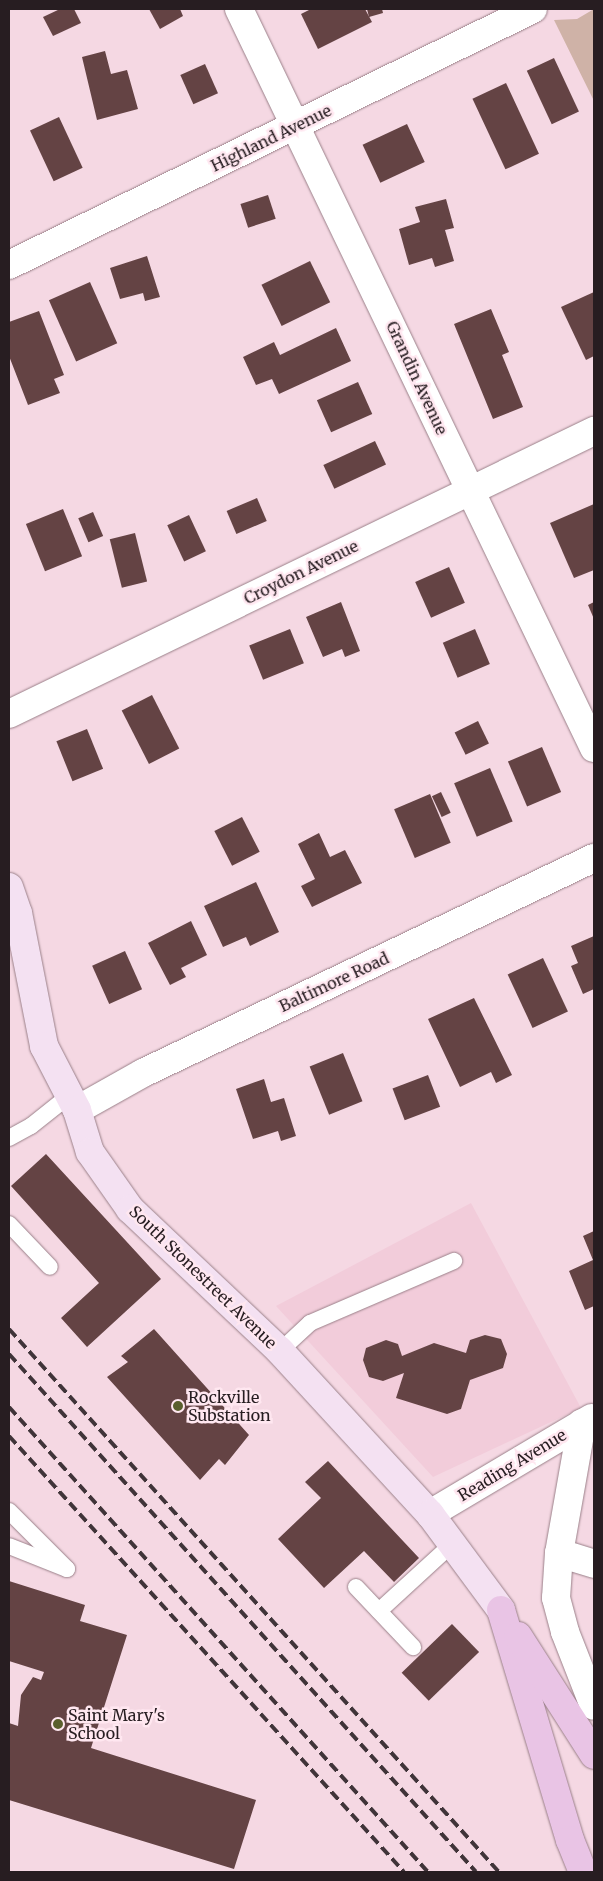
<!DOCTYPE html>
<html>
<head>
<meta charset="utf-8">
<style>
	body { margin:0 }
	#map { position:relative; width:603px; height:1881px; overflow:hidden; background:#f5d8e3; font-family:Merriweather,serif }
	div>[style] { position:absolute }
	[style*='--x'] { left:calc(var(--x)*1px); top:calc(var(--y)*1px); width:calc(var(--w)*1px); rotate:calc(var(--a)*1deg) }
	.built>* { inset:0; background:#f2ccda }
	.green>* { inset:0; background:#cfb2a7 }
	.building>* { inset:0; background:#644344; transform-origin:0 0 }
	.roads { filter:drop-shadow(0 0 1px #9a8089) drop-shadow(0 0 1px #9a8089) }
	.service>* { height:16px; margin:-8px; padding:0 8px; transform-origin:8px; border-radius:8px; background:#fff }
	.minor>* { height:28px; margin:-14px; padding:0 14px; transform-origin:14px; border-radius:14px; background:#fff }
	.tertiary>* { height:28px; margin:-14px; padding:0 14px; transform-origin:14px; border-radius:14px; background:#fff }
	.secondary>* { height:28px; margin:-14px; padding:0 14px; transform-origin:14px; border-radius:14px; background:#f4e1f2 }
	.primary>* { height:28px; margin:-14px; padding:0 14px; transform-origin:14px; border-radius:14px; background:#e9c4e5 }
	.rail>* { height:4px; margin-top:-2px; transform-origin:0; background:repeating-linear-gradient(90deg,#403439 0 10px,transparent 0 15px) }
	.dots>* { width:14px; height:14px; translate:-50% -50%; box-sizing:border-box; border:2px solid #ffe7f0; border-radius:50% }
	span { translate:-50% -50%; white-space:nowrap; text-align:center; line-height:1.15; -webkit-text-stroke:5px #ffe7f0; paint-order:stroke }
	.street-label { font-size:16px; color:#271d21 }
	.poi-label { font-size:16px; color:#271d21 }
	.left { translate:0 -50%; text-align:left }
	.frame { position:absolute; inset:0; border:10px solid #271d21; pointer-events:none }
</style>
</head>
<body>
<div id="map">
	<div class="built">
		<i style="clip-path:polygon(471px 1203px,581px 1408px,433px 1477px,276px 1306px)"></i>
	</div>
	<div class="green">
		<i style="clip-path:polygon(594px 9px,594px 101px,554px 20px,577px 19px)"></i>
	</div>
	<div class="building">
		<i style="clip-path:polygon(60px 9px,74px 9px,81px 23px,53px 36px,43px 17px)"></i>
		<i style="clip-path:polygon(149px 9px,180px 9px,183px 16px,160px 29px)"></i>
		<i style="clip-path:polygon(311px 9px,365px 9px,372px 22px,318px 49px,301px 14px)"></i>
		<i style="clip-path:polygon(367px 9px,382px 9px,383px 13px,369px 17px)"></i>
		<i style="clip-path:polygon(105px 51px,111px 74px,127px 70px,138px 109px,97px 120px,82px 57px)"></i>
		<i style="left:554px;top:58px;width:59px;height:30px;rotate:65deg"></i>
		<i style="left:205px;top:64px;width:32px;height:27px;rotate:66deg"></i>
		<i style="left:506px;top:83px;width:78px;height:37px;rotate:65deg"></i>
		<i style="left:59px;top:117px;width:56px;height:32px;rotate:65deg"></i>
		<i style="left:407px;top:124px;width:42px;height:49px;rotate:65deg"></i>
		<i style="left:268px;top:195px;width:25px;height:29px;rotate:72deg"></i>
		<i style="clip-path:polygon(446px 199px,454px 228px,445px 230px,454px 261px,435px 267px,432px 258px,409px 265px,399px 229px,420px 222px,415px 207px)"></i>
		<i style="clip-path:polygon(147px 256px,160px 297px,145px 301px,143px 293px,120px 299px,110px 268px)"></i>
		<i style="left:310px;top:261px;width:46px;height:54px;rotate:64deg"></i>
		<i style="left:90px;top:282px;width:67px;height:45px;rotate:66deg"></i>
		<i style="clip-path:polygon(594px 292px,594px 356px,586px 360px,561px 307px)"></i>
		<i style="clip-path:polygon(491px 309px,509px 352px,502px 355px,523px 407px,493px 419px,454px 324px)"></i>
		<i style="clip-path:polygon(39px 311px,64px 375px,54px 379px,60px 393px,28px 405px,9px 356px,9px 322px)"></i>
		<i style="clip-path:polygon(336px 328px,351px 361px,279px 394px,272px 379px,256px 385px,243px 357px,274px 342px,280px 355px)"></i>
		<i style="left:358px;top:382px;width:35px;height:45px;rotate:66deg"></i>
		<i style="left:375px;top:441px;width:26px;height:57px;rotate:65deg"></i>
		<i style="left:257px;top:498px;width:25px;height:33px;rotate:67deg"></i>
		<i style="clip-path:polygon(594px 504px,594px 570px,574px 578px,550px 523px)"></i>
		<i style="left:63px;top:509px;width:51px;height:40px;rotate:68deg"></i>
		<i style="left:93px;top:512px;width:26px;height:16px;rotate:67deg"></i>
		<i style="left:189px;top:515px;width:40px;height:24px;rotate:65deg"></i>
		<i style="left:135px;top:533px;width:50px;height:26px;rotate:76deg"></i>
		<i style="left:449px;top:567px;width:39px;height:37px;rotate:66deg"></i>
		<i style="clip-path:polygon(341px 602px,360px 651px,345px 657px,342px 649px,323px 657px,306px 617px)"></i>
		<i style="clip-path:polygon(594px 602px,594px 619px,588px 605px)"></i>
		<i style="left:290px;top:629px;width:37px;height:44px;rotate:68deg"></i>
		<i style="left:475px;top:629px;width:38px;height:35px;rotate:67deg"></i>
		<i style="left:152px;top:695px;width:60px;height:34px;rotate:63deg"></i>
		<i style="left:478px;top:721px;width:25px;height:26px;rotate:64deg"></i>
		<i style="left:87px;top:729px;width:43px;height:33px;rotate:68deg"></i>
		<i style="left:542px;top:747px;width:49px;height:37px;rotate:67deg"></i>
		<i style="left:490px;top:768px;width:58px;height:39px;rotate:67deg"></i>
		<i style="left:441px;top:792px;width:23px;height:10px;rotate:65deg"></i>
		<i style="left:430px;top:794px;width:53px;height:39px;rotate:67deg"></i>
		<i style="left:242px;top:817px;width:39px;height:31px;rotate:63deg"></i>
		<i style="clip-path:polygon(319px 833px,330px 857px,345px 850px,362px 883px,312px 907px,301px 886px,315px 879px,298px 844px)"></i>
		<i style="clip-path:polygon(256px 882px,279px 932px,250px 946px,246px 937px,223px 947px,204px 906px)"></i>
		<i style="clip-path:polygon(191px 921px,207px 955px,181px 968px,186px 977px,170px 985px,148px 943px)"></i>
		<i style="clip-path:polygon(594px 936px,594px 989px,583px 994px,571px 966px,578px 963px,571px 946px)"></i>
		<i style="left:125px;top:951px;width:42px;height:36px;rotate:66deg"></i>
		<i style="left:543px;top:958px;width:59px;height:39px;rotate:65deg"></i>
		<i style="clip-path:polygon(474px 998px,512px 1075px,496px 1083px,491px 1072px,460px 1087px,428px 1019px)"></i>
		<i style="left:343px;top:1053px;width:52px;height:36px;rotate:68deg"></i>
		<i style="left:428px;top:1075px;width:34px;height:38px;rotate:69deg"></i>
		<i style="clip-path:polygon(264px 1079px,271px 1102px,284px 1098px,296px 1136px,281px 1141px,278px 1131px,253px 1139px,236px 1089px)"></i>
		<i style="clip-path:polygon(46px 1154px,161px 1279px,87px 1347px,61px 1318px,99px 1283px,11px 1186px)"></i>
		<i style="clip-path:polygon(594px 1231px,594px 1306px,585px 1310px,569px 1271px,593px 1260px,583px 1236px)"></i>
		<i style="clip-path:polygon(154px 1329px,249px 1435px,225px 1465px,219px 1459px,200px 1480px,107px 1377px,128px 1362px,121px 1356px)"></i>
		<i style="clip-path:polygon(485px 1335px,501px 1339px,507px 1354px,503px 1368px,470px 1380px,461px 1409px,447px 1414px,396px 1398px,404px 1373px,383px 1381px,369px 1377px,363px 1360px,366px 1348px,386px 1340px,398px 1344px,402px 1356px,434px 1343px,466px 1353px,470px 1340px)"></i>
		<i style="clip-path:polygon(328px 1461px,419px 1558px,394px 1582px,364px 1551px,324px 1588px,278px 1539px,321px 1498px,305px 1482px)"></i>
		<i style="clip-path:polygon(9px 1581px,85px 1605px,80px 1621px,127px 1635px,91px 1748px,256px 1800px,234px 1869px,9px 1800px,9px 1723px,18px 1726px,21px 1695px,33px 1677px,41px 1680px,44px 1672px,9px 1661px)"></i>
		<i style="left:452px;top:1624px;width:39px;height:70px;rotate:46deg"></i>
	</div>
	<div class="roads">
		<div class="service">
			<i style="--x:9;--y:1138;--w:25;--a:-29"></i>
			<i style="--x:31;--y:1126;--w:50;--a:-38.5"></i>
			<i style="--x:9;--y:1224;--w:59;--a:46.4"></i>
			<i style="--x:280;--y:1351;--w:41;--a:-43"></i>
			<i style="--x:310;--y:1323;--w:157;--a:-23.3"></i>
			<i style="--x:9;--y:1511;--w:82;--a:45"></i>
			<i style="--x:67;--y:1569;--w:62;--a:-158.4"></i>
			<i style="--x:356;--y:1587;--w:83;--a:46.5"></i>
			<i style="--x:379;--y:1611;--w:99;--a:-42.5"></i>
		</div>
		<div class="minor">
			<i style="--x:239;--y:9;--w:820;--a:64.34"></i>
			<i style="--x:9;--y:265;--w:583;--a:-26.04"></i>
			<i style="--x:9;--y:714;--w:650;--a:-25.82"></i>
			<i style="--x:582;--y:1423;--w:132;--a:100"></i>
			<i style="--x:559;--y:1553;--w:45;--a:93.8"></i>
			<i style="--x:556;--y:1598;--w:35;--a:75"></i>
			<i style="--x:565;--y:1632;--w:79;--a:68.6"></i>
			<i style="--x:430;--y:1514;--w:188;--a:-30.7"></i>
			<i style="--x:559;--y:1553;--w:37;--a:17"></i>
		</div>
		<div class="tertiary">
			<i style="--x:77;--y:1110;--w:76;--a:-29.3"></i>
			<i style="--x:143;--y:1073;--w:500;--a:-25.5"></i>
		</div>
		<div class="secondary">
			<i style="--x:9;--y:887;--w:28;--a:71"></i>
			<i style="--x:18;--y:913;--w:136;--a:78.9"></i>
			<i style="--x:44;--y:1046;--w:72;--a:62.7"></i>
			<i style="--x:77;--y:1110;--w:44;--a:72.8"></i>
			<i style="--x:90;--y:1152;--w:70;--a:54.9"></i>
			<i style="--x:130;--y:1209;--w:207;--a:43.4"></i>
			<i style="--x:280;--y:1351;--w:222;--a:47.4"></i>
			<i style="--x:430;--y:1514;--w:119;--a:53.5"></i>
		</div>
		<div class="primary">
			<i style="--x:501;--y:1610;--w:240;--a:73.3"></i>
			<i style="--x:570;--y:1840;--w:35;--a:68"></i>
			<i style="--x:518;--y:1636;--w:141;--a:57.4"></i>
		</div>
	</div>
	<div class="rail">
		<i style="--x:9;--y:1329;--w:731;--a:47.94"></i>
		<i style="--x:9;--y:1354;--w:697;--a:47.96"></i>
		<i style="--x:9;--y:1407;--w:626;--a:47.98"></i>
		<i style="--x:9;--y:1436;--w:588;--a:47.82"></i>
	</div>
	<div class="dots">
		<i style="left:178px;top:1406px;background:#5a5f2d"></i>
		<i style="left:58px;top:1724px;background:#5a5f2d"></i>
	</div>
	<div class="street-label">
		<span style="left:271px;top:138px;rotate:-26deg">Highland Avenue</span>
		<span style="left:417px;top:378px;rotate:65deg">Grandin Avenue</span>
		<span style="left:301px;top:572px;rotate:-26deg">Croydon Avenue</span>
		<span style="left:334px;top:982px;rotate:-25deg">Baltimore Road</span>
		<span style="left:203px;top:1277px;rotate:44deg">South Stonestreet Avenue</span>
		<span style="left:512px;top:1465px;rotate:-31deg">Reading Avenue</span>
	</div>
	<div class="poi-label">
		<span class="left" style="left:188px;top:1406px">Rockville<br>Substation</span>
		<span class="left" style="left:68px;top:1724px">Saint Mary's<br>School</span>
	</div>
	<div class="frame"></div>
</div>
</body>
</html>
